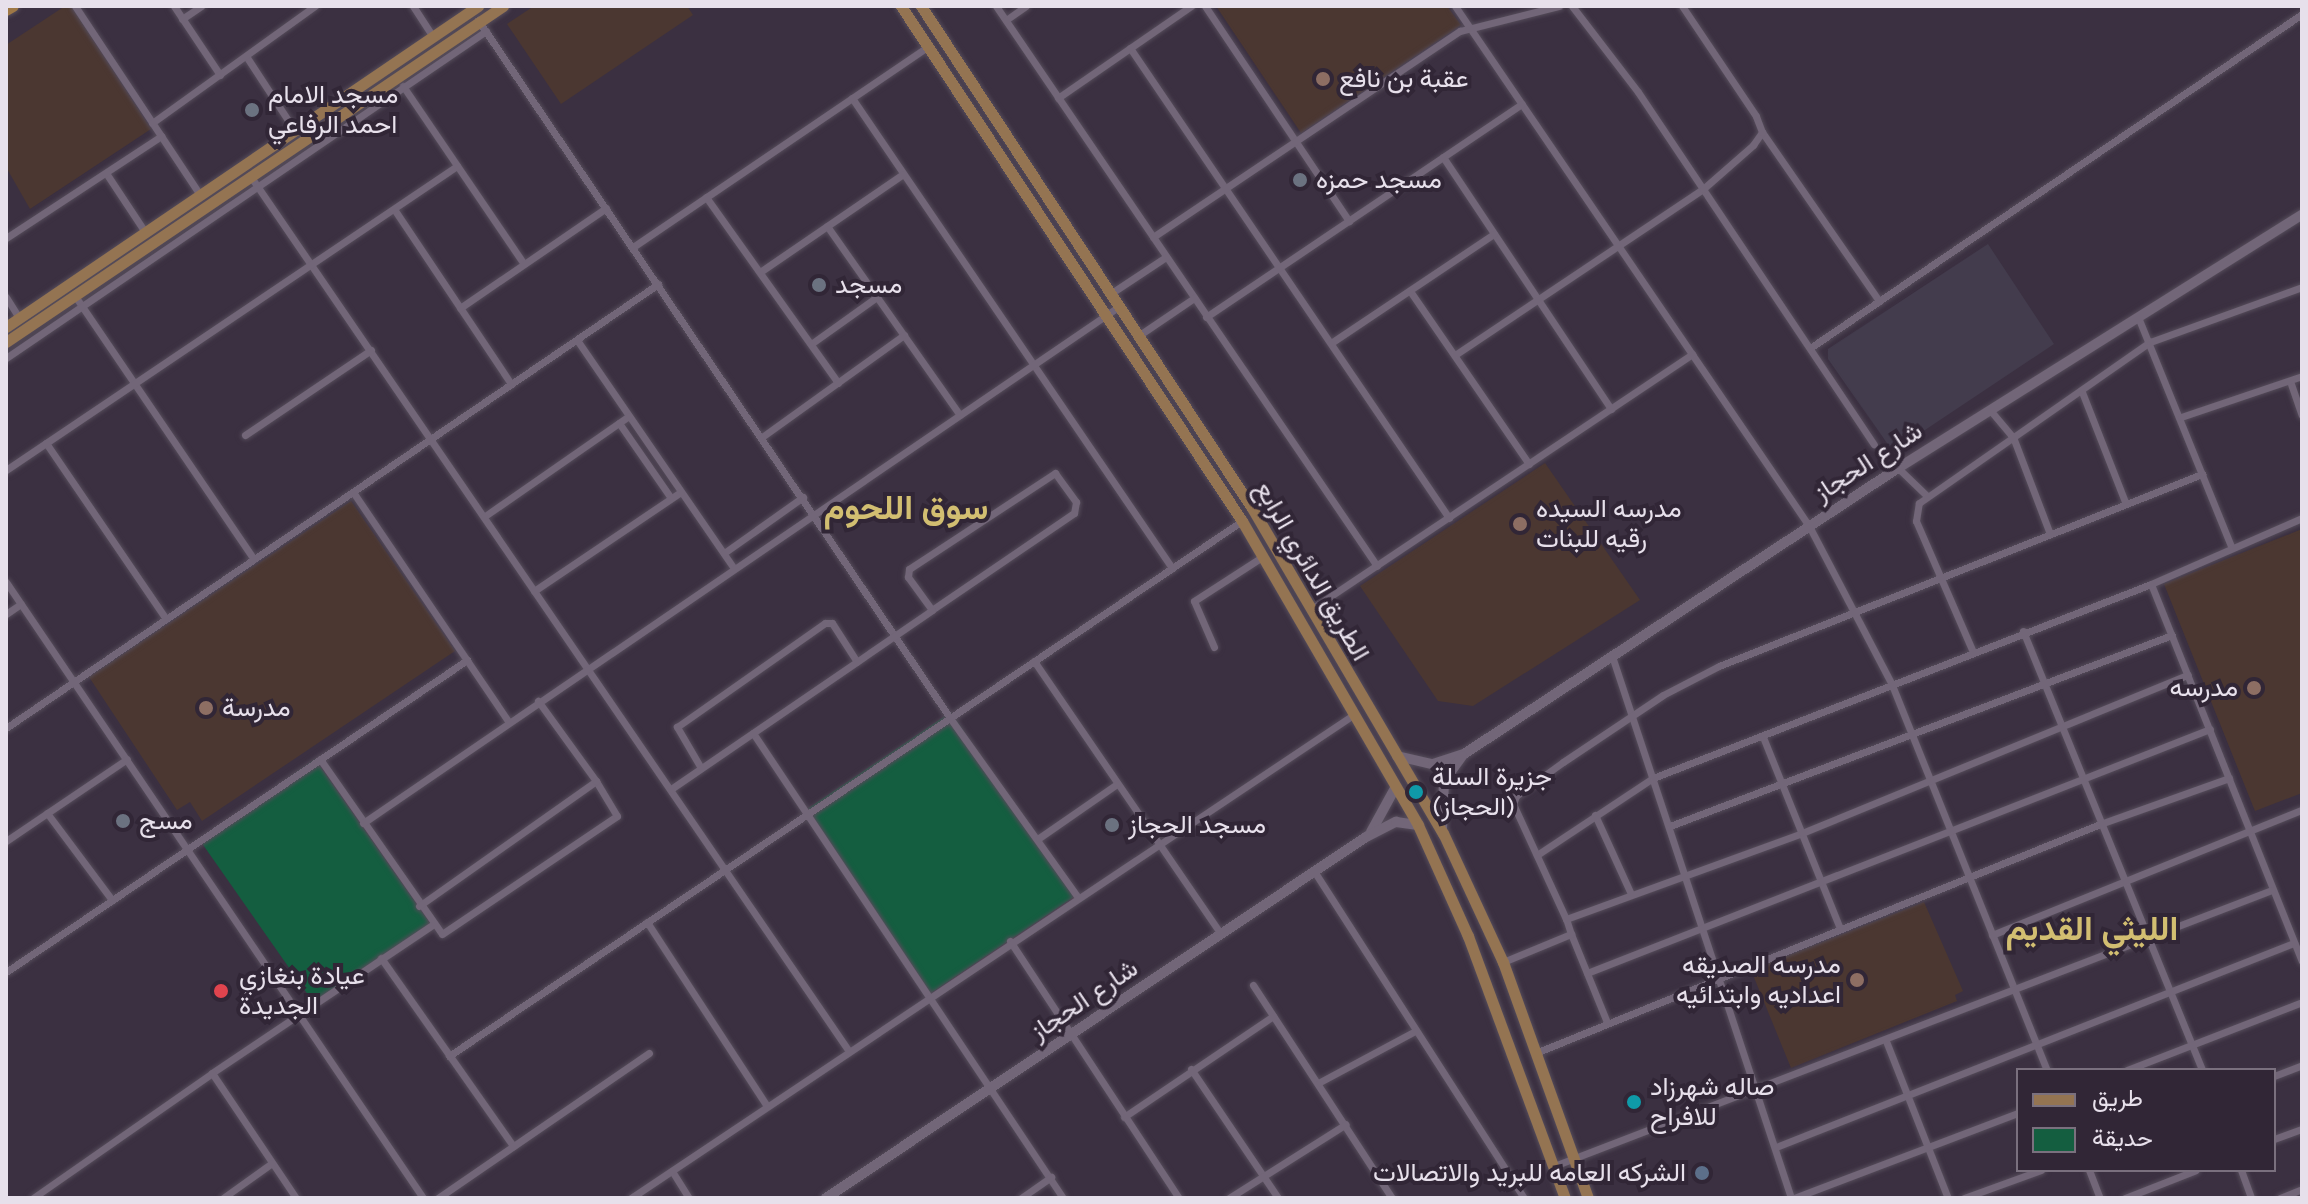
<!DOCTYPE html>
<html>
<head>
<meta charset="utf-8">
<style>
	body { margin:0 }
	#map { position:relative; width:2308px; height:1204px; overflow:hidden; background:#3b3041; font-family:Karla,Vazirmatn,sans-serif }
	div>[style] { position:absolute }
	[style*='--x'] { left:calc(var(--x)*1px); top:calc(var(--y)*1px); width:calc(var(--w)*1px); rotate:calc(var(--a)*1deg) }
	.industrial>* { inset:0; background:#433c4d }
	.education>* { inset:0; background:#4b3731 }
	.green>* { inset:0; background:#145e40; transform-origin:0 0 }
	.roads { filter:drop-shadow(0 0 2px #554c5a) drop-shadow(0 0 2px #554c5a) }
	.minor>* { height:7px; margin:-3.5px; padding:0 3.5px; transform-origin:3.5px; border-radius:3.5px; background:#726678 }
	.secondary>* { height:10px; margin:-5px; padding:0 5px; transform-origin:5px; border-radius:5px; background:#726678 }
	.primary>* { height:11px; margin:-5.5px; padding:0 5.5px; transform-origin:5.5px; border-radius:5.5px; background:#947452 }
	.trunk>* { height:12px; margin:-6px; padding:0 6px; transform-origin:6px; border-radius:6px; background:#9f7846 }
	.dots>* { width:22px; height:22px; translate:-50% -50%; box-sizing:border-box; border:4px solid #312636; border-radius:50% }
	span { translate:-50% -50%; white-space:nowrap; text-align:center; line-height:1.15; -webkit-text-stroke:8px #312636; paint-order:stroke }
	.poi-label { font-size:26px; color:#e7e0eb }
	.left { translate:0 -50%; text-align:left }
	.right { translate:-100% -50%; text-align:right }
	.street-label { font-size:26px; color:#e7e0eb }
	.district-label { font-size:34px; color:#d2be71; font-weight:700 }
	.frame { position:absolute; inset:0; border:8px solid #e7e0eb; pointer-events:none }
	.legend { position:absolute; left:2016px; top:1068px; width:260px; height:104px; box-sizing:border-box; background:#312636; border:2px solid #7a707e; margin:0; padding:10px 14px; list-style:none; font-size:24px; color:#e7e0eb }
	.legend li { display:flex; align-items:center; gap:16px; height:40px }
	.legend b { width:40px; border:2px solid #7a707e }
</style>
</head>
<body>
<div id="map">
	<div class="industrial">
		<i style="clip-path:polygon(1988px 244px,2054px 344px,1898px 448px,1889px 446px,1828px 359px,1828px 349px)"></i>
	</div>
	<div class="education">
		<i style="clip-path:polygon(65px 6px,71px 6px,151px 129px,30px 209px,6px 167px,6px 45px)"></i>
		<i style="clip-path:polygon(534px 6px,687px 6px,693px 15px,561px 104px,507px 24px)"></i>
		<i style="clip-path:polygon(1216px 6px,1447px 6px,1461px 25px,1301px 133px)"></i>
		<i style="clip-path:polygon(1545px 463px,1640px 600px,1473px 706px,1438px 701px,1360px 586px)"></i>
		<i style="clip-path:polygon(351px 501px,455px 651px,202px 821px,190px 802px,177px 810px,89px 677px)"></i>
		<i style="clip-path:polygon(2302px 529px,2302px 793px,2255px 811px,2164px 584px)"></i>
		<i style="clip-path:polygon(1924px 902px,1963px 991px,1955px 995px,1957px 1001px,1791px 1068px,1751px 970px)"></i>
	</div>
	<div class="green">
		<i style="left:951px;top:712px;width:222px;height:174px;rotate:56deg"></i>
		<i style="left:315px;top:759px;width:201px;height:141px;rotate:55deg"></i>
	</div>
	<div class="roads">
		<div class="minor">
			<i style="--x:75;--y:6;--w:227;--a:56.5"></i>
			<i style="--x:174;--y:6;--w:83;--a:56.3"></i>
			<i style="--x:413;--y:6;--w:37;--a:57"></i>
			<i style="--x:996;--y:6;--w:677;--a:55.77"></i>
			<i style="--x:1205;--y:6;--w:259;--a:56.2"></i>
			<i style="--x:1455;--y:6;--w:629;--a:55.75"></i>
			<i style="--x:1809;--y:526;--w:179;--a:62.4"></i>
			<i style="--x:1892;--y:685;--w:415;--a:68.1"></i>
			<i style="--x:1572;--y:6;--w:108;--a:52.5"></i>
			<i style="--x:1638;--y:92;--w:424;--a:56.2"></i>
			<i style="--x:182;--y:19;--w:23;--a:-34"></i>
			<i style="--x:478;--y:20;--w:843;--a:55.93"></i>
			<i style="--x:950;--y:718;--w:219;--a:54.5"></i>
			<i style="--x:1006;--y:20;--w:24;--a:-35"></i>
			<i style="--x:1130;--y:48;--w:568;--a:55.83"></i>
			<i style="--x:246;--y:56;--w:90;--a:56.8"></i>
			<i style="--x:403;--y:86;--w:215;--a:55.8"></i>
			<i style="--x:852;--y:98;--w:569;--a:55.75"></i>
			<i style="--x:1058;--y:98;--w:162;--a:-34.7"></i>
			<i style="--x:152;--y:123;--w:201;--a:-35.7"></i>
			<i style="--x:1762;--y:132;--w:206;--a:55.3"></i>
			<i style="--x:1443;--y:157;--w:303;--a:56.3"></i>
			<i style="--x:106;--y:173;--w:71;--a:56.5"></i>
			<i style="--x:251;--y:177;--w:1058;--a:55.63"></i>
			<i style="--x:706;--y:197;--w:228;--a:54.6"></i>
			<i style="--x:394;--y:209;--w:211;--a:56.2"></i>
			<i style="--x:827;--y:226;--w:231;--a:54.9"></i>
			<i style="--x:1153;--y:237;--w:370;--a:-33.9"></i>
			<i style="--x:1460;--y:31;--w:102;--a:-14.2"></i>
			<i style="--x:6;--y:238;--w:186;--a:-33.3"></i>
			<i style="--x:633;--y:247;--w:356;--a:-34.2"></i>
			<i style="--x:760;--y:272;--w:173;--a:-34.4"></i>
			<i style="--x:1410;--y:291;--w:210;--a:55.5"></i>
			<i style="--x:1110;--y:294;--w:67;--a:-33.5"></i>
			<i style="--x:75;--y:296;--w:318;--a:55.8"></i>
			<i style="--x:6;--y:297;--w:25;--a:58"></i>
			<i style="--x:460;--y:308;--w:177;--a:-34.4"></i>
			<i style="--x:1206;--y:317;--w:381;--a:-34"></i>
			<i style="--x:2138;--y:317;--w:249;--a:67.9"></i>
			<i style="--x:1138;--y:336;--w:68;--a:-34.2"></i>
			<i style="--x:577;--y:340;--w:275;--a:55.5"></i>
			<i style="--x:1331;--y:343;--w:196;--a:-33.8"></i>
			<i style="--x:811;--y:344;--w:81;--a:-35.5"></i>
			<i style="--x:1810;--y:348;--w:595;--a:-34.17"></i>
			<i style="--x:1455;--y:355;--w:298;--a:-33.8"></i>
			<i style="--x:1703;--y:189;--w:67;--a:-41.3"></i>
			<i style="--x:1753;--y:145;--w:16;--a:-55"></i>
			<i style="--x:1762;--y:132;--w:17;--a:-111"></i>
			<i style="--x:1756;--y:116;--w:133;--a:-123.9"></i>
			<i style="--x:6;--y:358;--w:581;--a:-34.26"></i>
			<i style="--x:2290;--y:381;--w:36;--a:71"></i>
			<i style="--x:2082;--y:392;--w:120;--a:68.6"></i>
			<i style="--x:1990;--y:410;--w:35;--a:50"></i>
			<i style="--x:2013;--y:437;--w:104;--a:69.1"></i>
			<i style="--x:2181;--y:417;--w:128;--a:-18.7"></i>
			<i style="--x:619;--y:423;--w:91;--a:55.3"></i>
			<i style="--x:245;--y:435;--w:152;--a:-34"></i>
			<i style="--x:762;--y:437;--w:175;--a:-35.7"></i>
			<i style="--x:46;--y:443;--w:213;--a:55.7"></i>
			<i style="--x:1898;--y:468;--w:39;--a:44"></i>
			<i style="--x:6;--y:470;--w:544;--a:-33.98"></i>
			<i style="--x:1055;--y:473;--w:36;--a:54"></i>
			<i style="--x:1076;--y:502;--w:11;--a:100"></i>
			<i style="--x:1074;--y:513;--w:172;--a:145.7"></i>
			<i style="--x:932;--y:610;--w:41;--a:-126"></i>
			<i style="--x:908;--y:577;--w:8;--a:-83"></i>
			<i style="--x:909;--y:569;--w:175;--a:-33.3"></i>
			<i style="--x:353;--y:492;--w:278;--a:55.9"></i>
			<i style="--x:485;--y:516;--w:175;--a:-34.8"></i>
			<i style="--x:724;--y:553;--w:97;--a:-35.3"></i>
			<i style="--x:6;--y:582;--w:744;--a:55.9"></i>
			<i style="--x:2151;--y:584;--w:406;--a:68.2"></i>
			<i style="--x:534;--y:591;--w:177;--a:-34"></i>
			<i style="--x:1310;--y:610;--w:460;--a:-33.8"></i>
			<i style="--x:6;--y:614;--w:18;--a:-34"></i>
			<i style="--x:2023;--y:631;--w:474;--a:67.8"></i>
			<i style="--x:1214;--y:647;--w:50;--a:-113.5"></i>
			<i style="--x:1194;--y:601;--w:81;--a:-32.9"></i>
			<i style="--x:1973;--y:652;--w:143;--a:-113.5"></i>
			<i style="--x:1916;--y:521;--w:18;--a:-81"></i>
			<i style="--x:1919;--y:503;--w:282;--a:-34.9"></i>
			<i style="--x:2150;--y:342;--w:162;--a:-19.9"></i>
			<i style="--x:1612;--y:656;--w:571;--a:71.72"></i>
			<i style="--x:1034;--y:661;--w:331;--a:55.6"></i>
			<i style="--x:6;--y:728;--w:789;--a:-34.25"></i>
			<i style="--x:753;--y:733;--w:559;--a:56.31"></i>
			<i style="--x:1763;--y:737;--w:207;--a:68.1"></i>
			<i style="--x:320;--y:759;--w:213;--a:55.1"></i>
			<i style="--x:442;--y:934;--w:211;--a:-34"></i>
			<i style="--x:617;--y:816;--w:41;--a:-121"></i>
			<i style="--x:701;--y:768;--w:48;--a:-120.3"></i>
			<i style="--x:677;--y:727;--w:181;--a:-35.1"></i>
			<i style="--x:825;--y:623;--w:7;--a:0"></i>
			<i style="--x:832;--y:623;--w:46;--a:57.3"></i>
			<i style="--x:671;--y:789;--w:316;--a:-34.4"></i>
			<i style="--x:47;--y:813;--w:109;--a:53.2"></i>
			<i style="--x:1595;--y:815;--w:87;--a:65.5"></i>
			<i style="--x:363;--y:823;--w:914;--a:-34.35"></i>
			<i style="--x:1670;--y:826;--w:537;--a:-20.83"></i>
			<i style="--x:1039;--y:838;--w:95;--a:-34.7"></i>
			<i style="--x:6;--y:841;--w:146;--a:-34.1"></i>
			<i style="--x:1537;--y:855;--w:139;--a:-33.6"></i>
			<i style="--x:1653;--y:778;--w:534;--a:-21.28"></i>
			<i style="--x:2151;--y:584;--w:165;--a:-23.6"></i>
			<i style="--x:1314;--y:871;--w:389;--a:57.3"></i>
			<i style="--x:419;--y:906;--w:217;--a:-35.2"></i>
			<i style="--x:596;--y:781;--w:99;--a:-125.9"></i>
			<i style="--x:1566;--y:919;--w:127;--a:-114.7"></i>
			<i style="--x:1513;--y:804;--w:9;--a:-69"></i>
			<i style="--x:1516;--y:796;--w:58;--a:-35.9"></i>
			<i style="--x:1563;--y:762;--w:120;--a:-33.8"></i>
			<i style="--x:1663;--y:695;--w:63;--a:-27.4"></i>
			<i style="--x:1719;--y:666;--w:520;--a:-21.68"></i>
			<i style="--x:647;--y:922;--w:220;--a:56.9"></i>
			<i style="--x:1571;--y:934;--w:95;--a:67.8"></i>
			<i style="--x:1992;--y:935;--w:334;--a:-22"></i>
			<i style="--x:1010;--y:941;--w:308;--a:56.7"></i>
			<i style="--x:381;--y:958;--w:230;--a:54.9"></i>
			<i style="--x:1503;--y:962;--w:74;--a:-22.4"></i>
			<i style="--x:1571;--y:934;--w:16;--a:-108"></i>
			<i style="--x:1566;--y:919;--w:251;--a:-20"></i>
			<i style="--x:1802;--y:833;--w:417;--a:-22.3"></i>
			<i style="--x:6;--y:972;--w:557;--a:-34.09"></i>
			<i style="--x:1587;--y:973;--w:669;--a:-21.39"></i>
			<i style="--x:1253;--y:985;--w:254;--a:56.9"></i>
			<i style="--x:1886;--y:1041;--w:169;--a:68.5"></i>
			<i style="--x:1538;--y:1052;--w:606;--a:-22.08"></i>
			<i style="--x:2100;--y:824;--w:137;--a:-19.6"></i>
			<i style="--x:449;--y:1056;--w:957;--a:-34.01"></i>
			<i style="--x:1191;--y:1069;--w:156;--a:56"></i>
			<i style="--x:2127;--y:1070;--w:188;--a:-21.2"></i>
			<i style="--x:212;--y:1073;--w:265;--a:-33.9"></i>
			<i style="--x:2274;--y:1076;--w:30;--a:-21"></i>
			<i style="--x:1320;--y:1082;--w:108;--a:-28.2"></i>
			<i style="--x:1124;--y:1117;--w:180;--a:-34.1"></i>
			<i style="--x:2274;--y:1139;--w:30;--a:-20"></i>
			<i style="--x:1776;--y:1147;--w:557;--a:-21.5"></i>
			<i style="--x:1554;--y:1166;--w:769;--a:-21.03"></i>
			<i style="--x:2089;--y:1170;--w:30;--a:69"></i>
			<i style="--x:2241;--y:1170;--w:30;--a:70"></i>
			<i style="--x:672;--y:1171;--w:32;--a:58"></i>
			<i style="--x:33;--y:1198;--w:218;--a:-34.9"></i>
			<i style="--x:212;--y:1073;--w:151;--a:56.1"></i>
			<i style="--x:223;--y:1198;--w:60;--a:-35.5"></i>
			<i style="--x:438;--y:1198;--w:256;--a:-34.5"></i>
			<i style="--x:631;--y:1198;--w:869;--a:-33.78"></i>
			<i style="--x:1021;--y:1198;--w:37;--a:-35"></i>
			<i style="--x:1229;--y:1198;--w:138;--a:-32.3"></i>
			<i style="--x:1794;--y:1198;--w:240;--a:-20.8"></i>
			<i style="--x:1964;--y:1198;--w:82;--a:-20"></i>
			<i style="--x:2125;--y:1198;--w:76;--a:-21.5"></i>
			<i style="--x:2280;--y:1198;--w:24;--a:-22"></i>
		</div>
		<div class="secondary">
			<i style="--x:1397;--y:756;--w:37;--a:13"></i>
			<i style="--x:1433;--y:764;--w:33;--a:-18"></i>
			<i style="--x:1464;--y:754;--w:520;--a:-33.38"></i>
			<i style="--x:1898;--y:468;--w:477;--a:-32.1"></i>
			<i style="--x:1442;--y:829;--w:48;--a:-87.6"></i>
			<i style="--x:1444;--y:781;--w:31;--a:-54"></i>
			<i style="--x:1371;--y:832;--w:48;--a:-61.3"></i>
			<i style="--x:826;--y:1198;--w:650;--a:-33.76"></i>
			<i style="--x:1366;--y:837;--w:34;--a:-27"></i>
			<i style="--x:1396;--y:822;--w:22;--a:8"></i>
		</div>
		<div class="primary">
			<i style="--x:901;--y:6;--w:618;--a:56.49"></i>
			<i style="--x:1242;--y:521;--w:351;--a:59.9"></i>
			<i style="--x:1418;--y:825;--w:122;--a:65.8"></i>
			<i style="--x:1468;--y:936;--w:279;--a:69.7"></i>
			<i style="--x:921;--y:6;--w:601;--a:56.6"></i>
			<i style="--x:1252;--y:508;--w:377;--a:59.6"></i>
			<i style="--x:1443;--y:833;--w:142;--a:65.1"></i>
			<i style="--x:1503;--y:962;--w:251;--a:70.2"></i>
			<i style="--x:6;--y:327;--w:571;--a:-34.22"></i>
			<i style="--x:6;--y:342;--w:600;--a:-34.06"></i>
		</div>
		<div class="trunk">
			<i style="--x:6;--y:10;--w:8;--a:-30"></i>
		</div>
	</div>
	<div class="dots">
		<i style="left:1323px;top:79px;background:#8d6e63"></i>
		<i style="left:252px;top:110px;background:#6b7280"></i>
		<i style="left:1300px;top:180px;background:#6b7280"></i>
		<i style="left:819px;top:285px;background:#6b7280"></i>
		<i style="left:1520px;top:524px;background:#8d6e63"></i>
		<i style="left:2254px;top:688px;background:#8d6e63"></i>
		<i style="left:206px;top:708px;background:#8d6e63"></i>
		<i style="left:1416px;top:792px;background:#0f9aa8"></i>
		<i style="left:123px;top:821px;background:#6b7280"></i>
		<i style="left:1112px;top:825px;background:#6b7280"></i>
		<i style="left:1857px;top:980px;background:#8d6e63"></i>
		<i style="left:221px;top:991px;background:#e0444e"></i>
		<i style="left:1634px;top:1102px;background:#0f9aa8"></i>
		<i style="left:1702px;top:1173px;background:#5c6f8a"></i>
	</div>
	<div class="poi-label">
		<span class="left" style="left:1339px;top:79px">عقبة بن نافع</span>
		<span class="left" style="left:268px;top:110px">مسجد الامام<br>احمد الرفاعي</span>
		<span class="left" style="left:1316px;top:180px">مسجد حمزه</span>
		<span class="left" style="left:835px;top:285px">مسجد</span>
		<span class="left" style="left:1536px;top:524px">مدرسه السيده<br>رقيه للبنات</span>
		<span class="right" style="left:2238px;top:688px">مدرسه</span>
		<span class="left" style="left:222px;top:708px">مدرسة</span>
		<span class="left" style="left:1432px;top:792px">جزيرة السلة<br>(الحجاز)</span>
		<span class="left" style="left:139px;top:821px">مسج</span>
		<span class="left" style="left:1128px;top:825px">مسجد الحجاز</span>
		<span class="right" style="left:1841px;top:980px">مدرسه الصديقه<br>اعداديه وابتدائيه</span>
		<span class="left" style="left:239px;top:991px">عيادة بنغازي<br>الجديدة</span>
		<span class="left" style="left:1650px;top:1102px">صاله شهرزاد<br>للافراح</span>
		<span class="right" style="left:1686px;top:1173px">الشركه العامه للبريد والاتصالات</span>
	</div>
	<div class="street-label">
		<span style="left:1868px;top:462px;rotate:-33deg">شارع الحجاز</span>
		<span style="left:1312px;top:571px;rotate:60deg">الطريق الدائري الرابع</span>
		<span style="left:1084px;top:1000px;rotate:-34deg">شارع الحجاز</span>
	</div>
	<div class="district-label">
		<span style="left:906px;top:509px">سوق اللحوم</span>
		<span style="left:2092px;top:930px">الليثي القديم</span>
	</div>
	<div class="frame"></div>
	<ul class="legend">
	<li><b style="height:10px;background:#947452"></b>طريق</li>
	<li><b style="height:22px;background:#145e40"></b>حديقة</li>
	</ul>
</div>
</body>
</html>
